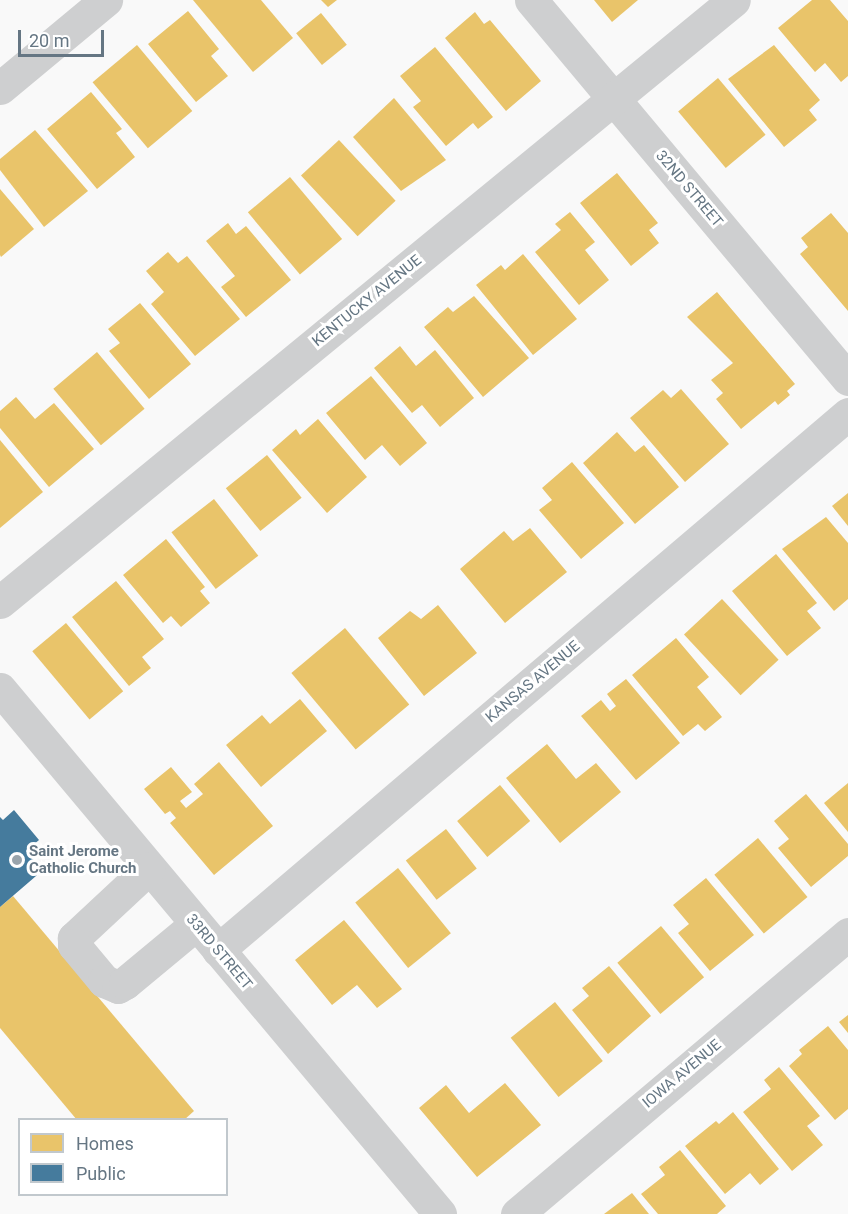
<!DOCTYPE html>
<html>
<head>
<meta charset="utf-8">
<style>
	body { margin:0 }
	#map { position:relative; width:848px; height:1214px; overflow:hidden; background:#f9f9f9; font-family:Roboto,sans-serif }
	div>[style] { position:absolute }
	[style*='--x'] { left:calc(var(--x)*1px); top:calc(var(--y)*1px); width:calc(var(--w)*1px); rotate:calc(var(--a)*1deg) }
	.homes>* { inset:0; background:#e9c46a; transform-origin:0 0 }
	.public>* { inset:0; background:#457b9d }
	.minor>* { height:33px; margin:-16.5px; padding:0 16.5px; transform-origin:16.5px; border-radius:16.5px; background:#cecfd0 }
	.dots>* { width:16px; height:16px; translate:-50% -50%; box-sizing:border-box; border:3px solid #fff; border-radius:50% }
	span { translate:-50% -50%; white-space:nowrap; text-align:center; line-height:1.15; -webkit-text-stroke:6px #fff; paint-order:stroke }
	.street-label { font-size:15px; color:#657683 }
	.poi-label { font-size:15px; color:#657683; font-weight:700 }
	.left { translate:0 -50%; text-align:left }
	.legend { position:absolute; left:18px; top:1118px; width:210px; height:78px; box-sizing:border-box; background:#fff; border:2px solid #c1c8cd; margin:0; padding:8px 10px; list-style:none; font-size:18px; color:#657683 }
	.legend li { display:flex; align-items:center; gap:12px; height:30px }
	.legend b { width:30px; border:2px solid #c1c8cd }
	.scale { position:absolute; left:18px; top:30px; width:86px; height:27px; box-sizing:border-box; border:3px solid #657683; border-top:0; padding-left:8px; font-size:18px; line-height:21px; white-space:nowrap; color:#657683; -webkit-text-stroke:4px #fff; paint-order:stroke }
</style>
</head>
<body>
<div id="map">
	<div class="homes">
		<i style="clip-path:polygon(193px 0,261px 0,293px 38px,253px 72px)"></i>
		<i style="clip-path:polygon(321px 0,337px 0,328px 7px)"></i>
		<i style="clip-path:polygon(594px 0,638px 0,612px 22px)"></i>
		<i style="clip-path:polygon(812px 0,830px 0,848px 21px,848px 76px,841px 82px,825px 63px,815px 72px,778px 28px)"></i>
		<i style="clip-path:polygon(188px 11px,219px 49px,211px 56px,228px 76px,196px 102px,148px 44px)"></i>
		<i style="clip-path:polygon(475px 12px,484px 24px,490px 20px,541px 81px,506px 111px,445px 38px)"></i>
		<i style="left:321px;top:13px;width:41px;height:32px;rotate:51deg"></i>
		<i style="left:137px;top:45px;width:86px;height:58px;rotate:50deg"></i>
		<i style="clip-path:polygon(774px 45px,820px 100px,809px 110px,817px 120px,784px 147px,728px 79px)"></i>
		<i style="clip-path:polygon(435px 47px,493px 117px,478px 129px,473px 123px,446px 146px,413px 107px,421px 101px,400px 76px)"></i>
		<i style="left:718px;top:78px;width:74px;height:52px;rotate:50deg"></i>
		<i style="clip-path:polygon(91px 92px,122px 129px,116px 133px,135px 157px,97px 189px,47px 129px)"></i>
		<i style="clip-path:polygon(394px 98px,446px 160px,401px 191px,353px 137px)"></i>
		<i style="clip-path:polygon(35px 130px,88px 191px,44px 227px,0 170px,0 159px)"></i>
		<i style="left:339px;top:140px;width:83px;height:52px;rotate:47deg"></i>
		<i style="clip-path:polygon(617px 173px,658px 223px,649px 230px,659px 243px,631px 266px,580px 203px)"></i>
		<i style="left:290px;top:177px;width:81px;height:55px;rotate:50deg"></i>
		<i style="clip-path:polygon(0 189px,34px 229px,1px 257px,0 255px)"></i>
		<i style="clip-path:polygon(570px 212px,595px 242px,585px 250px,609px 280px,579px 305px,535px 252px,561px 230px,555px 224px)"></i>
		<i style="clip-path:polygon(831px 213px,848px 233px,848px 311px,800px 254px,808px 247px,801px 238px)"></i>
		<i style="clip-path:polygon(228px 223px,236px 234px,246px 226px,291px 280px,246px 317px,221px 287px,235px 276px,206px 241px)"></i>
		<i style="clip-path:polygon(168px 252px,178px 263px,187px 256px,240px 319px,195px 356px,151px 304px,164px 292px,146px 271px)"></i>
		<i style="clip-path:polygon(523px 254px,577px 319px,533px 355px,476px 285px,501px 265px,505px 270px)"></i>
		<i style="clip-path:polygon(717px 292px,795px 384px,787px 391px,790px 395px,778px 405px,775px 401px,741px 429px,716px 399px,723px 393px,711px 380px,733px 363px,687px 317px)"></i>
		<i style="clip-path:polygon(474px 296px,529px 358px,483px 397px,424px 327px,448px 307px,453px 312px)"></i>
		<i style="clip-path:polygon(140px 303px,191px 364px,149px 399px,109px 351px,120px 343px,108px 329px)"></i>
		<i style="clip-path:polygon(400px 346px,416px 366px,435px 350px,474px 398px,440px 427px,422px 405px,412px 413px,374px 368px)"></i>
		<i style="left:97px;top:352px;width:74px;height:57px;rotate:50deg"></i>
		<i style="clip-path:polygon(371px 376px,427px 443px,400px 466px,382px 445px,365px 460px,326px 413px)"></i>
		<i style="clip-path:polygon(681px 389px,729px 444px,685px 482px,630px 418px,663px 390px,671px 398px)"></i>
		<i style="clip-path:polygon(16px 397px,35px 419px,54px 403px,94px 449px,49px 487px,0 428px,0 411px)"></i>
		<i style="clip-path:polygon(318px 419px,367px 477px,327px 513px,272px 450px,296px 429px,300px 435px)"></i>
		<i style="clip-path:polygon(617px 432px,635px 452px,644px 445px,679px 487px,635px 524px,583px 463px)"></i>
		<i style="clip-path:polygon(0 440px,43px 492px,0 528px)"></i>
		<i style="left:267px;top:455px;width:55px;height:53px;rotate:51deg"></i>
		<i style="clip-path:polygon(572px 462px,624px 523px,581px 559px,539px 510px,552px 500px,542px 488px)"></i>
		<i style="clip-path:polygon(848px 493px,848px 526px,832px 506px)"></i>
		<i style="left:214px;top:499px;width:72px;height:54px;rotate:52deg"></i>
		<i style="clip-path:polygon(826px 517px,848px 543px,848px 599px,834px 611px,782px 549px)"></i>
		<i style="clip-path:polygon(530px 528px,567px 572px,505px 623px,460px 569px,504px 531px,513px 541px)"></i>
		<i style="clip-path:polygon(166px 539px,205px 587px,200px 591px,210px 603px,181px 627px,171px 616px,163px 623px,123px 575px)"></i>
		<i style="clip-path:polygon(776px 554px,817px 603px,807px 611px,821px 628px,787px 656px,732px 591px)"></i>
		<i style="clip-path:polygon(116px 581px,164px 639px,142px 657px,151px 668px,129px 686px,72px 617px)"></i>
		<i style="left:722px;top:599px;width:83px;height:52px;rotate:47deg"></i>
		<i style="clip-path:polygon(438px 605px,477px 653px,424px 696px,378px 638px,410px 611px,421px 619px)"></i>
		<i style="left:66px;top:623px;width:89px;height:44px;rotate:50deg"></i>
		<i style="left:345px;top:628px;width:100px;height:70px;rotate:50deg"></i>
		<i style="clip-path:polygon(676px 638px,709px 677px,697px 687px,722px 717px,705px 731px,698px 724px,683px 736px,632px 675px)"></i>
		<i style="clip-path:polygon(626px 679px,680px 743px,636px 780px,581px 716px,601px 700px,610px 711px,616px 706px,607px 694px)"></i>
		<i style="clip-path:polygon(300px 699px,327px 731px,261px 787px,226px 745px,262px 715px,270px 724px)"></i>
		<i style="clip-path:polygon(547px 744px,576px 779px,596px 763px,621px 792px,560px 843px,506px 778px)"></i>
		<i style="clip-path:polygon(219px 762px,273px 826px,214px 875px,170px 823px,176px 818px,170px 811px,165px 814px,144px 789px,171px 767px,192px 792px,180px 801px,186px 808px,203px 794px,194px 784px)"></i>
		<i style="clip-path:polygon(848px 783px,848px 832px,824px 803px)"></i>
		<i style="left:500px;top:785px;width:47px;height:56px;rotate:50deg"></i>
		<i style="clip-path:polygon(806px 794px,848px 844px,848px 856px,811px 887px,778px 848px,789px 839px,774px 821px)"></i>
		<i style="left:446px;top:829px;width:50px;height:51px;rotate:52deg"></i>
		<i style="left:758px;top:838px;width:77px;height:57px;rotate:50deg"></i>
		<i style="left:398px;top:868px;width:84px;height:55px;rotate:51deg"></i>
		<i style="clip-path:polygon(706px 878px,754px 935px,710px 971px,678px 933px,689px 924px,673px 905px)"></i>
		<i style="clip-path:polygon(13px 896px,194px 1111px,184px 1120px,77px 1120px,0 1028px,0 907px)"></i>
		<i style="clip-path:polygon(344px 920px,402px 989px,377px 1008px,357px 985px,332px 1005px,295px 960px)"></i>
		<i style="left:661px;top:926px;width:67px;height:57px;rotate:50deg"></i>
		<i style="clip-path:polygon(609px 966px,651px 1016px,608px 1054px,572px 1010px,589px 996px,582px 988px)"></i>
		<i style="left:555px;top:1002px;width:76px;height:57px;rotate:51deg"></i>
		<i style="clip-path:polygon(848px 1015px,848px 1033px,839px 1022px)"></i>
		<i style="clip-path:polygon(828px 1026px,848px 1050px,848px 1109px,835px 1120px,789px 1066px,802px 1054px,799px 1050px)"></i>
		<i style="clip-path:polygon(779px 1067px,820px 1116px,807px 1126px,823px 1145px,792px 1171px,743px 1112px,771px 1089px,764px 1080px)"></i>
		<i style="clip-path:polygon(505px 1083px,541px 1125px,477px 1177px,419px 1108px,446px 1085px,469px 1113px)"></i>
		<i style="clip-path:polygon(733px 1112px,779px 1169px,760px 1185px,750px 1173px,725px 1194px,685px 1146px,716px 1121px,719px 1124px)"></i>
		<i style="clip-path:polygon(680px 1150px,726px 1206px,717px 1214px,658px 1214px,641px 1194px,665px 1175px,659px 1167px)"></i>
		<i style="clip-path:polygon(632px 1193px,649px 1214px,604px 1214px)"></i>
	</div>
	<div class="public">
		<i style="clip-path:polygon(14px 810px,39px 840px,26px 851px,43px 870px,0 907px,0 817px,3px 820px)"></i>
	</div>
	<div class="minor">
		<i style="--x:531;--y:0;--w:494;--a:50.1"></i>
		<i style="--x:0;--y:88;--w:138;--a:-39.7"></i>
		<i style="--x:0;--y:602;--w:949;--a:-39.36"></i>
		<i style="--x:0;--y:689;--w:685;--a:50.03"></i>
		<i style="--x:149;--y:868;--w:103;--a:137"></i>
		<i style="--x:74;--y:938;--w:7;--a:90"></i>
		<i style="--x:74;--y:945;--w:47;--a:50.2"></i>
		<i style="--x:104;--y:981;--w:15;--a:23"></i>
		<i style="--x:118;--y:987;--w:8;--a:-30"></i>
		<i style="--x:125;--y:983;--w:92;--a:-39.7"></i>
		<i style="--x:218;--y:950;--w:827;--a:-40.39"></i>
		<i style="--x:517;--y:1214;--w:434;--a:-40.2"></i>
	</div>
	<div class="dots">
		<i style="left:17px;top:860px;background:#99a4ac"></i>
	</div>
	<div class="street-label">
		<span style="left:689px;top:189px;rotate:50deg">32ND STREET</span>
		<span style="left:367px;top:301px;rotate:-39deg">KENTUCKY AVENUE</span>
		<span style="left:533px;top:682px;rotate:-40deg">KANSAS AVENUE</span>
		<span style="left:219px;top:952px;rotate:50deg">33RD STREET</span>
		<span style="left:682px;top:1074px;rotate:-40deg">IOWA AVENUE</span>
	</div>
	<div class="poi-label">
		<span class="left" style="left:29px;top:860px">Saint Jerome<br>Catholic Church</span>
	</div>
	<ul class="legend">
	<li><b style="height:16px;background:#e9c46a"></b>Homes</li>
	<li><b style="height:16px;background:#457b9d"></b>Public</li>
	</ul>
	<div class="scale">20 m</div>
</div>
</body>
</html>
